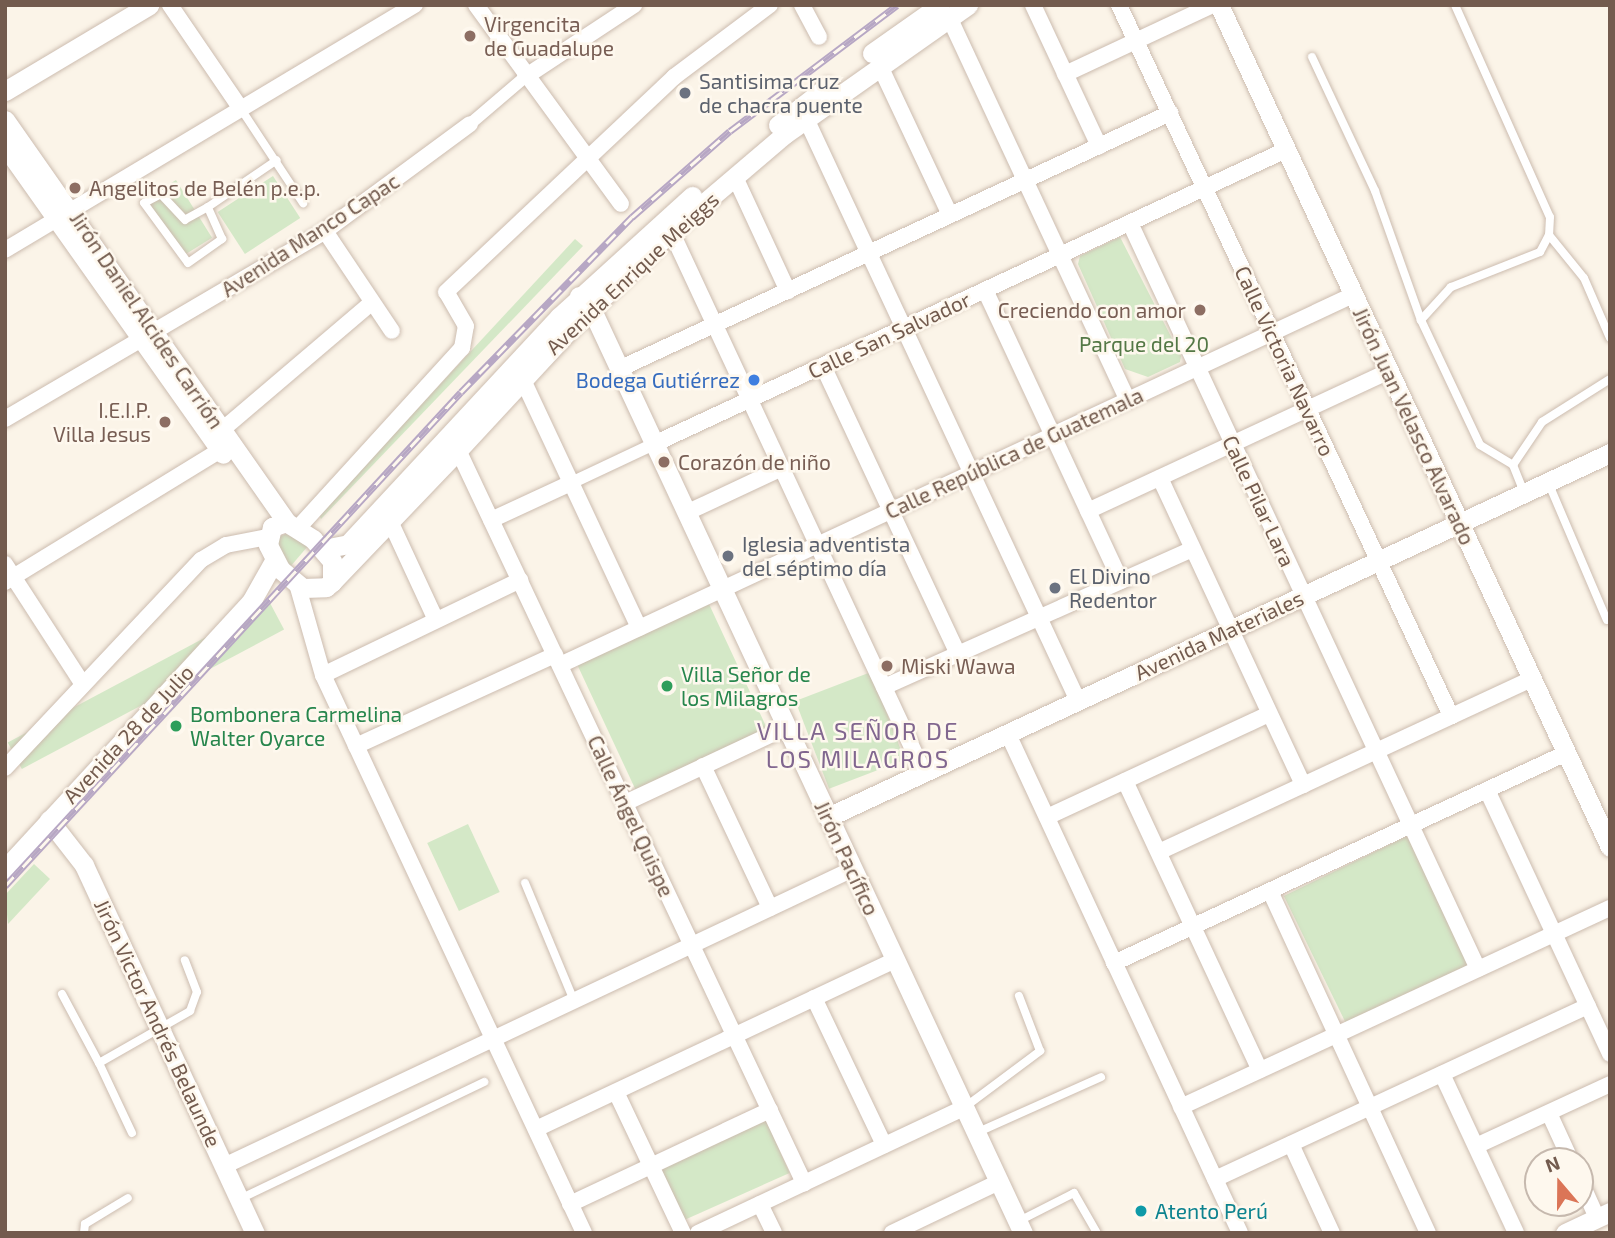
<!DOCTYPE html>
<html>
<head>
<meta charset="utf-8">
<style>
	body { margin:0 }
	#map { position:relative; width:1615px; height:1238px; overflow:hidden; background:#fbf4e8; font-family:"Exo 2",sans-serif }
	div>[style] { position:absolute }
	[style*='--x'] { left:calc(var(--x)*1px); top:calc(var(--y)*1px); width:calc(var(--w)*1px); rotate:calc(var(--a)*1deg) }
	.green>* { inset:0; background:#d4e8c7; transform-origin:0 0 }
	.roads { filter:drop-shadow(0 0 2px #ccbcaf) drop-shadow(0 0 2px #ccbcaf) }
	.service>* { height:8px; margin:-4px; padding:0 4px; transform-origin:4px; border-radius:4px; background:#fff }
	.pedestrian>* { height:12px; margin:-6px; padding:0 6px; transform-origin:6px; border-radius:6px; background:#fff }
	.minor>* { height:16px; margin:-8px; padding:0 8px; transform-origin:8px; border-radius:8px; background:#fff }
	.tertiary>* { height:19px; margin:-9.5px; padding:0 9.5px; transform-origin:9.5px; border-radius:9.5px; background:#fff }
	.rail>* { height:7px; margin-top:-3.5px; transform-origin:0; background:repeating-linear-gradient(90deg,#fef8ee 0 13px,#b7a7c4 0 26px); box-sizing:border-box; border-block:2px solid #b7a7c4 }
	.dots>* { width:19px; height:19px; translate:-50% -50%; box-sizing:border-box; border:4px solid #fef8ee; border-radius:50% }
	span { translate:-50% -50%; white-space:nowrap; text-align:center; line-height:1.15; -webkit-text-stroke:5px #fef8ee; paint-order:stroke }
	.education-label { font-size:21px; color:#785e54 }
	.left { translate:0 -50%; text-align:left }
	.right { translate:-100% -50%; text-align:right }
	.worship-label { font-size:21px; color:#5b616d }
	.street-label { font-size:21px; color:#735b4e }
	.park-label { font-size:21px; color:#547846 }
	.shop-label { font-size:21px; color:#366cbe }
	.leisure-label { font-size:21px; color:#27864d }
	.culture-label { font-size:21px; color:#0d838f }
	.quarter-label { font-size:24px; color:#81668f; letter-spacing:2px }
	.frame { position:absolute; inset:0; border:7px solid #735b4e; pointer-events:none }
	.north { position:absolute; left:1524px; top:1147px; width:70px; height:70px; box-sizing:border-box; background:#fef8ee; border:2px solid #c6b9ae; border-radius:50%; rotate:340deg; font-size:19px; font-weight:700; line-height:28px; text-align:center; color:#735b4e }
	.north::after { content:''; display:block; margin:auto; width:24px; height:32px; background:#db7557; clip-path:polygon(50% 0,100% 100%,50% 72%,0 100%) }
</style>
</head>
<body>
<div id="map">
	<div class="green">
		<i style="left:273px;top:176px;width:50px;height:66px;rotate:57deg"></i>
		<i style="left:176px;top:180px;width:68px;height:36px;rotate:58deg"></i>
		<i style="clip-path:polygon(1120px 237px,1181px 356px,1180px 362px,1148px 377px,1125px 369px,1078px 264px,1080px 256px)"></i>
		<i style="clip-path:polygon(575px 239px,583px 246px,321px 519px,319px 515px)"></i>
		<i style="clip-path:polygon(289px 533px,308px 546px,290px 567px,275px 550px,278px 537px)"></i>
		<i style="left:708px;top:602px;width:141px;height:145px;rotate:65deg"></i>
		<i style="left:270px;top:603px;width:30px;height:297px;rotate:62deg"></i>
		<i style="left:871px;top:672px;width:94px;height:81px;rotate:69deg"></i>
		<i style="left:468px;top:824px;width:75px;height:45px;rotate:65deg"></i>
		<i style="left:1407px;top:836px;width:148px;height:137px;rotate:64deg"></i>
		<i style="clip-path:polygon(34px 864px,50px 879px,8px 924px,5px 895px)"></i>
		<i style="left:766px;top:1120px;width:58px;height:119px;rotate:66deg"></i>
	</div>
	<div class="roads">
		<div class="service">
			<i style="--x:1455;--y:5;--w:232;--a:65.9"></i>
			<i style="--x:1550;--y:217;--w:18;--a:93"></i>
			<i style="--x:1549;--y:235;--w:19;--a:118"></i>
			<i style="--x:1540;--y:252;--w:96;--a:158.5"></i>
			<i style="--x:1451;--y:287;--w:45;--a:132.3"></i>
			<i style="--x:1421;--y:320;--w:138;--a:64.7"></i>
			<i style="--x:1480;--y:445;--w:39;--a:31"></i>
			<i style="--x:1513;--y:465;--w:29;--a:68"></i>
			<i style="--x:1312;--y:57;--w:148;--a:64.8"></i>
			<i style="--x:1375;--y:191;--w:137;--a:70.4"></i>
			<i style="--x:241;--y:109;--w:113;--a:56.6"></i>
			<i style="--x:208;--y:207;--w:26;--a:151"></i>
			<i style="--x:185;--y:220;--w:35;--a:-133"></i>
			<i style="--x:161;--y:194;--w:19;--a:152"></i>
			<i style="--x:144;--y:203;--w:74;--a:53.7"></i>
			<i style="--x:188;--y:263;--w:42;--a:-35.2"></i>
			<i style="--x:222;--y:239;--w:35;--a:-114"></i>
			<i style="--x:208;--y:207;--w:83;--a:-34.3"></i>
			<i style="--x:1549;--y:235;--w:55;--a:50.9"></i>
			<i style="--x:1584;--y:278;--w:65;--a:66.6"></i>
			<i style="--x:1513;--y:465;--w:52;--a:-56"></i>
			<i style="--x:1542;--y:422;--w:80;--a:-32.3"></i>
			<i style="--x:1548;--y:482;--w:150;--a:66.9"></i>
			<i style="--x:525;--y:883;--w:128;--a:67.4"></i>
			<i style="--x:62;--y:994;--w:78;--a:61.8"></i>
			<i style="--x:965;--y:1107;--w:94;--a:-36.7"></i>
			<i style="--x:1040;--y:1051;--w:59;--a:-110.9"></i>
			<i style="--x:132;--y:1133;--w:77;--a:-115.2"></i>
			<i style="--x:99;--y:1063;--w:105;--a:-29.7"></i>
			<i style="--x:190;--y:1011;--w:20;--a:-70"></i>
			<i style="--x:197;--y:992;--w:34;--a:-111"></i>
			<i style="--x:976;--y:1133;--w:137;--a:-24.1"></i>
			<i style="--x:240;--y:1199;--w:271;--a:-25.6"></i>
			<i style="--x:1017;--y:1222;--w:64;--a:-27"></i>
			<i style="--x:1074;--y:1193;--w:46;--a:60.1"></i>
			<i style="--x:84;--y:1233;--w:9;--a:-84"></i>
			<i style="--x:85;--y:1224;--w:50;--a:-31.2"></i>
		</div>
		<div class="pedestrian">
			<i style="--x:470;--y:124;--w:72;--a:-40.5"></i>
			<i style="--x:571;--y:483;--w:92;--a:-25.2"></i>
		</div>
		<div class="minor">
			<i style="--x:170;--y:5;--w:126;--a:55.7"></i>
			<i style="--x:476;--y:5;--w:246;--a:53.9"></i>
			<i style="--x:802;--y:5;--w:36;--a:62"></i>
			<i style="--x:1033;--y:5;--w:156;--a:64.9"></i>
			<i style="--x:1119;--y:5;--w:785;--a:64.97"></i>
			<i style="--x:949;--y:17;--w:423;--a:65"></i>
			<i style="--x:879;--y:64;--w:167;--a:64.8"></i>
			<i style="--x:1065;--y:74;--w:162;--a:-25.1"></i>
			<i style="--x:525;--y:77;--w:131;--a:-33.4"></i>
			<i style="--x:801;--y:108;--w:655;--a:64.96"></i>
			<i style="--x:735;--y:177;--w:126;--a:65.1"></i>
			<i style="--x:1130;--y:223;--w:823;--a:64.99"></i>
			<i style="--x:325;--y:231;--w:120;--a:56.2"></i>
			<i style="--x:671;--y:231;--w:598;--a:64.98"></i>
			<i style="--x:5;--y:250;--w:478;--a:-30.9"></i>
			<i style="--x:985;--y:290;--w:321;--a:65"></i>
			<i style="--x:823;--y:366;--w:318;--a:64.9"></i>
			<i style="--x:619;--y:369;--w:608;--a:-24.92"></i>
			<i style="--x:522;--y:378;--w:276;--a:64.9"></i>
			<i style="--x:5;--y:419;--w:371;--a:-30.4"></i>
			<i style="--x:325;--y:231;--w:180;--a:-36.4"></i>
			<i style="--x:222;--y:430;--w:194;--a:-40.4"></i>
			<i style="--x:654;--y:444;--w:697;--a:-24.95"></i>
			<i style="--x:458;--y:450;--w:811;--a:64.73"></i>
			<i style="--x:1160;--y:478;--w:339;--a:65"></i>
			<i style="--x:1088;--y:511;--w:332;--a:-24.9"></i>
			<i style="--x:686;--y:513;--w:106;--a:-25.1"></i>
			<i style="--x:491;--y:520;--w:88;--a:-24.8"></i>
			<i style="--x:390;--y:521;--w:109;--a:65.1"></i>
			<i style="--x:298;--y:528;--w:244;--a:-47.7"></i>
			<i style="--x:462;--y:348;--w:22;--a:-80"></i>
			<i style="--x:466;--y:326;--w:39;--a:-120"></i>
			<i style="--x:446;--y:292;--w:313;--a:-43.3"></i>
			<i style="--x:674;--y:77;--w:120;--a:-36.9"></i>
			<i style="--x:5;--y:564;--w:142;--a:57.1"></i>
			<i style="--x:5;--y:582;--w:264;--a:-31.5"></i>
			<i style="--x:297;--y:584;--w:95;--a:74.1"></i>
			<i style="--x:323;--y:675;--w:616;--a:64.93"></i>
			<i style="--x:560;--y:665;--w:875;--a:-25.01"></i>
			<i style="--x:323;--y:675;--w:219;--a:-25.7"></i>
			<i style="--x:884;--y:687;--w:338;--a:-24.1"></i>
			<i style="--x:1008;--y:734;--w:550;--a:65.06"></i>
			<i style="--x:356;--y:746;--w:219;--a:-24.6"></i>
			<i style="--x:703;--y:766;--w:157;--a:64.7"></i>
			<i style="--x:5;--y:768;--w:286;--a:-46.7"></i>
			<i style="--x:201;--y:560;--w:29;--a:-31"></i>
			<i style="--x:226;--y:545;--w:43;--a:-10.8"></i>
			<i style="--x:1125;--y:781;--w:319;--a:65"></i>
			<i style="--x:1487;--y:790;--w:291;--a:65"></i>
			<i style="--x:625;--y:803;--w:179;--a:-25.1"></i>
			<i style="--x:1047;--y:817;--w:245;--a:-24.9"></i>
			<i style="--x:1159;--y:852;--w:411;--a:-24.9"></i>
			<i style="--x:1270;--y:891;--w:377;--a:65.2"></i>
			<i style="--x:1114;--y:963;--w:498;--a:-24.9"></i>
			<i style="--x:814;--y:998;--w:163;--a:64.5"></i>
			<i style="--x:1442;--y:1074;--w:175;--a:65"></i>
			<i style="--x:616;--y:1092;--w:156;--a:64.6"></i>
			<i style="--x:1181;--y:1107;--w:473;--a:-24.9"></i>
			<i style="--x:1549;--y:1113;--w:53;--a:65.4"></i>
			<i style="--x:536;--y:1129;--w:397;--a:-25.2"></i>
			<i style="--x:1291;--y:1144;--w:98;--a:65.3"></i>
			<i style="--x:1476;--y:1146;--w:148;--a:-24.8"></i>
			<i style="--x:224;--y:1166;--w:696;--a:-25.28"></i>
			<i style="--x:1215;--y:1179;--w:411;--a:-24.9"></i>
			<i style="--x:1580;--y:1180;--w:42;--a:65.9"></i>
			<i style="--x:570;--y:1204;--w:221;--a:-25.2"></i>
			<i style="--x:760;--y:1204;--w:32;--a:64"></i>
			<i style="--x:698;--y:1233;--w:294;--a:-25.2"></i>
			<i style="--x:892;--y:1233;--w:119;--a:-25.5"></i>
		</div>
		<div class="tertiary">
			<i style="--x:1219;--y:5;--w:928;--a:65.09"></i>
			<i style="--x:872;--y:53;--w:83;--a:-35.2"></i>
			<i style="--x:5;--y:91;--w:168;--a:-30.8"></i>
			<i style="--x:5;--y:120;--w:490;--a:55"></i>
			<i style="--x:778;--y:125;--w:63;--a:-38"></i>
			<i style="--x:5;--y:146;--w:377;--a:54.7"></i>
			<i style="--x:579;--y:296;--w:17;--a:45"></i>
			<i style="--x:591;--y:308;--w:1021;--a:64.97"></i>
			<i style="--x:323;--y:549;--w:25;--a:-11"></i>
			<i style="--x:348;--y:544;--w:310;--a:-47.1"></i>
			<i style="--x:559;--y:317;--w:180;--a:-42.3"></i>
			<i style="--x:332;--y:582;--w:21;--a:-90"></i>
			<i style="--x:332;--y:561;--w:29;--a:-131"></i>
			<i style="--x:313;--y:539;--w:32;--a:-148"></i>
			<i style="--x:286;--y:522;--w:15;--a:160"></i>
			<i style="--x:272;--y:527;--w:18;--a:103"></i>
			<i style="--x:268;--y:545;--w:27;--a:63"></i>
			<i style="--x:280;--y:569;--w:30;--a:40"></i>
			<i style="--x:303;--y:588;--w:23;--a:-2"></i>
			<i style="--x:326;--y:587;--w:8;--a:-40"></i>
			<i style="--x:332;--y:582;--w:182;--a:-46.3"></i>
			<i style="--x:458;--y:450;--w:166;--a:-47.2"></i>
			<i style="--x:571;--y:328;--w:139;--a:-44.1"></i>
			<i style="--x:671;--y:231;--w:150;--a:-40.4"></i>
			<i style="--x:785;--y:134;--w:224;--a:-35.2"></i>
			<i style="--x:828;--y:817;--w:863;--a:-24.96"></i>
			<i style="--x:49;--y:820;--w:57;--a:52.1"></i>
			<i style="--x:84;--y:865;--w:406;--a:65.1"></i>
			<i style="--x:5;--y:869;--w:365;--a:-47.4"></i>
			<i style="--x:252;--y:600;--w:45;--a:-60.6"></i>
			<i style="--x:1565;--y:1233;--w:50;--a:-25"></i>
		</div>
	</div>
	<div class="rail">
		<i style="--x:5;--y:886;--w:672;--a:-47.29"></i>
		<i style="--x:461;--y:392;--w:245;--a:-45.7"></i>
		<i style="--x:632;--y:217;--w:130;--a:-41.3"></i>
		<i style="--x:730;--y:131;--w:209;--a:-37"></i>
	</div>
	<div class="dots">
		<i style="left:470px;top:36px;background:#8d6e63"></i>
		<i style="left:685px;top:93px;background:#6b7280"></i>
		<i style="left:75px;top:188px;background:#8d6e63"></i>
		<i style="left:1200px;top:310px;background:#8d6e63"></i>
		<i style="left:754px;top:380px;background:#3f7fe0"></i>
		<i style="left:165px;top:422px;background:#8d6e63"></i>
		<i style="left:664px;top:462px;background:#8d6e63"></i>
		<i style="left:728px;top:556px;background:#6b7280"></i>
		<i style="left:1055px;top:588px;background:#6b7280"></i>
		<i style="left:887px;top:666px;background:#8d6e63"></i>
		<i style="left:667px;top:686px;background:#2e9e5b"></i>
		<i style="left:176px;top:726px;background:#2e9e5b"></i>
		<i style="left:1141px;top:1211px;background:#0f9aa8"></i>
	</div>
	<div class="education-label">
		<span class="left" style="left:484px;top:36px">Virgencita<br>de Guadalupe</span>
		<span class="left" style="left:89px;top:188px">Angelitos de Belén p.e.p.</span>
		<span class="right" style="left:1186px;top:310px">Creciendo con amor</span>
		<span class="right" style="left:151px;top:422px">I.E.I.P.<br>Villa Jesus</span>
		<span class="left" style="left:678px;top:462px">Corazón de niño</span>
		<span class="left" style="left:901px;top:666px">Miski Wawa</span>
	</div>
	<div class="worship-label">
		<span class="left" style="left:699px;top:93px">Santisima cruz<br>de chacra puente</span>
		<span class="left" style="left:742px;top:556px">Iglesia adventista<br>del séptimo día</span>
		<span class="left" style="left:1069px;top:588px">El Divino<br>Redentor</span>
	</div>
	<div class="street-label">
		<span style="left:310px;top:235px;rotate:-33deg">Avenida Manco Capac</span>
		<span style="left:632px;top:273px;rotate:-43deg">Avenida Enrique Meiggs</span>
		<span style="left:147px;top:320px;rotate:56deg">Jirón Daniel Alcides Carrión</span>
		<span style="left:889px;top:335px;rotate:-25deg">Calle San Salvador</span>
		<span style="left:1285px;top:361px;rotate:65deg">Calle Victoria Navarro</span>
		<span style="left:1414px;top:426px;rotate:65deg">Jirón Juan Velasco Alvarado</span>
		<span style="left:1014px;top:453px;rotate:-25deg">Calle República de Guatemala</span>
		<span style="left:1259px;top:501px;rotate:65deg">Calle Pilar Lara</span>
		<span style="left:1219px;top:635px;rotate:-25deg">Avenida Materiales</span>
		<span style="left:128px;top:734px;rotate:-47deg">Avenida 28 de Julio</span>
		<span style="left:631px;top:816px;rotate:65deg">Calle Ángel Quispe</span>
		<span style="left:847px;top:858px;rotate:65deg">Jirón Pacífico</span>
		<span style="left:158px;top:1023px;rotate:65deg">Jirón Victor Andrés Belaunde</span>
	</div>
	<div class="park-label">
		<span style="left:1144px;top:344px">Parque del 20</span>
	</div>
	<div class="shop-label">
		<span class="right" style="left:740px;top:380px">Bodega Gutiérrez</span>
	</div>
	<div class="leisure-label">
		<span class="left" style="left:681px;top:686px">Villa Señor de<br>los Milagros</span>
		<span class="left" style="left:190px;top:726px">Bombonera Carmelina<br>Walter Oyarce</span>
	</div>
	<div class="culture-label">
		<span class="left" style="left:1155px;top:1211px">Atento Perú</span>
	</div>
	<div class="quarter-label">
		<span style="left:858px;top:745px">VILLA SEÑOR DE<br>LOS MILAGROS</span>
	</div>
	<div class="frame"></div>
	<div class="north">N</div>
</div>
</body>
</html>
